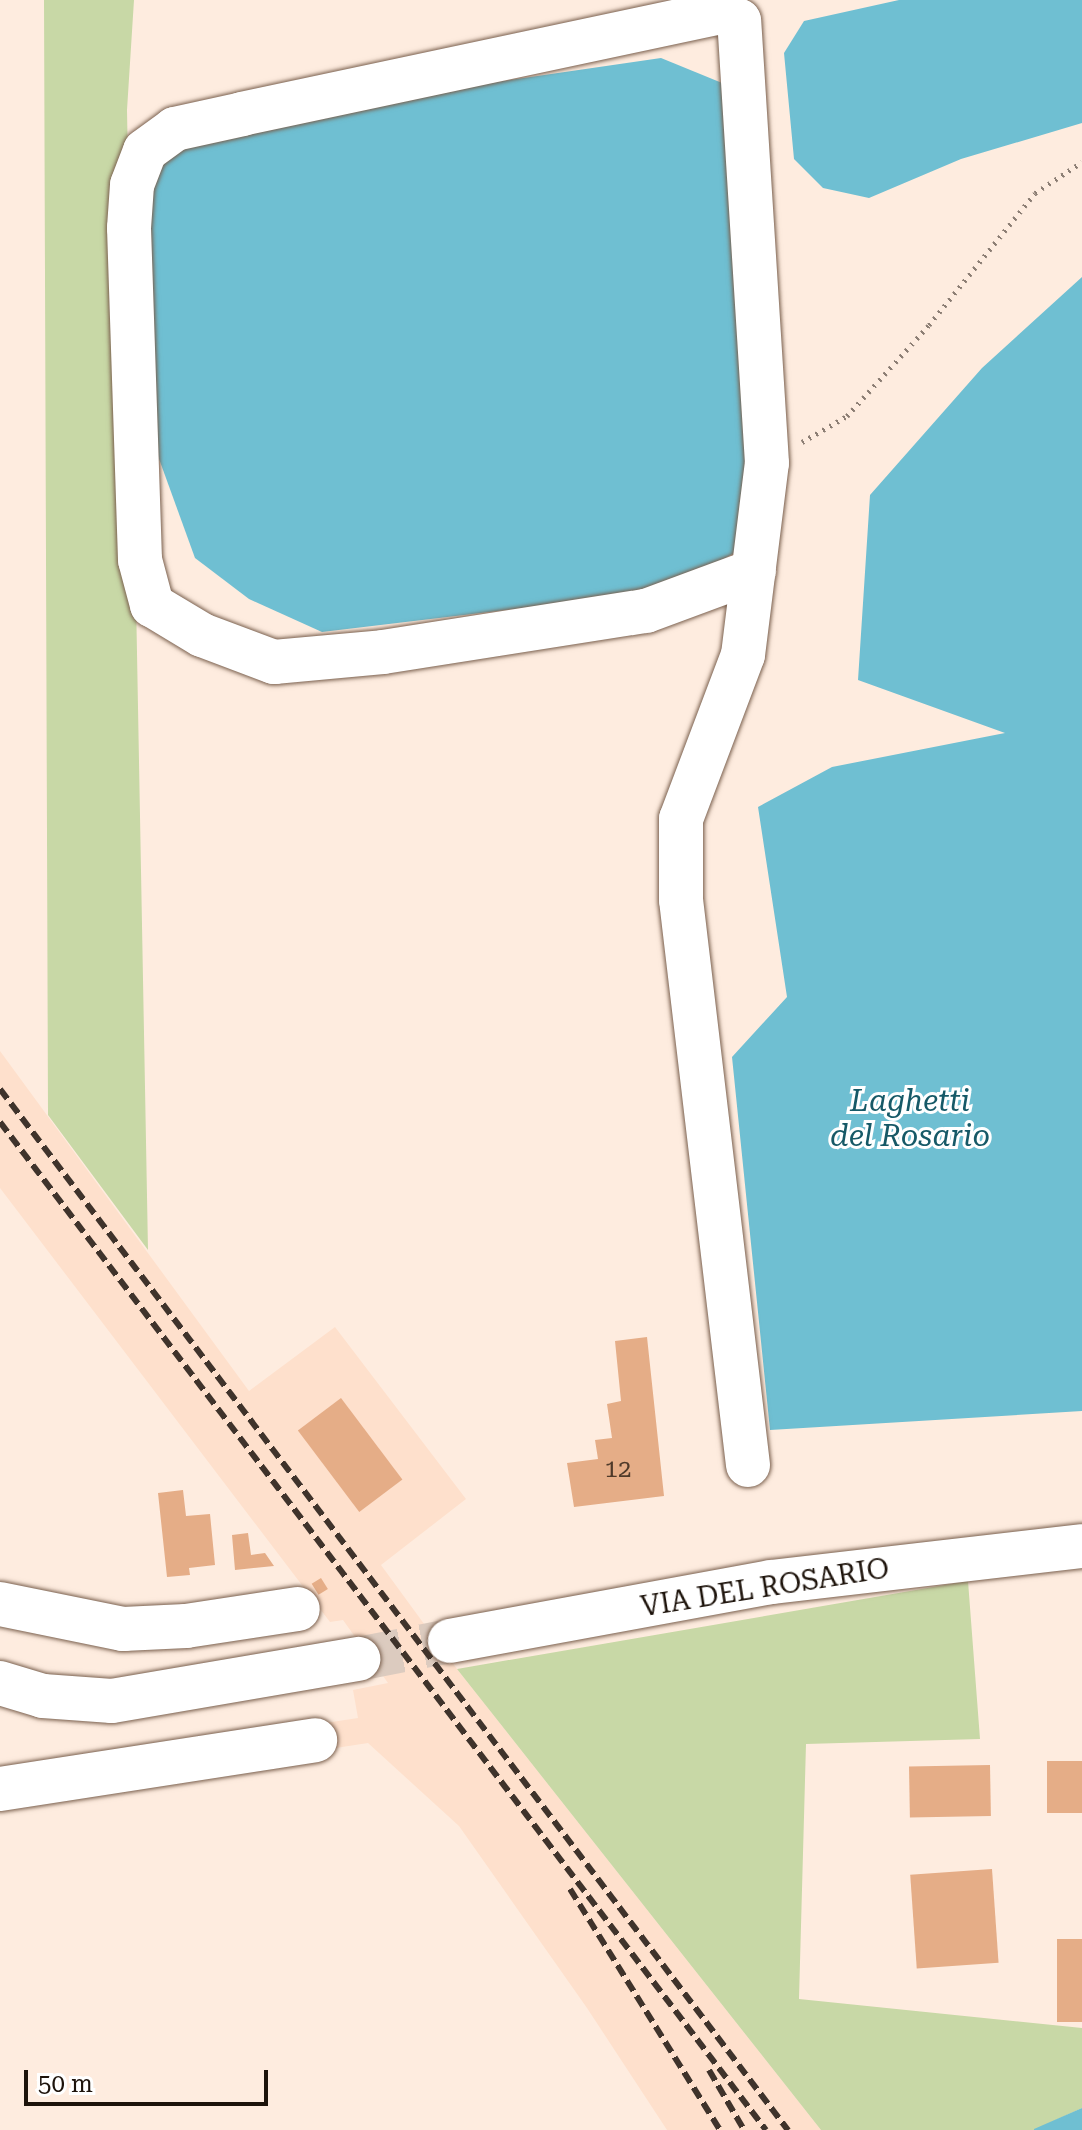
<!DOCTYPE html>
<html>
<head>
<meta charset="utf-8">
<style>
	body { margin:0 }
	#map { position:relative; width:1082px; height:2130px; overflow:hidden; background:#feecdf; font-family:"Roboto Serif",serif }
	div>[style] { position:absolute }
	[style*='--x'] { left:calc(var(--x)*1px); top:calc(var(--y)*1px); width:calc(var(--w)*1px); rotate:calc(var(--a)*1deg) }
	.built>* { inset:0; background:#fee0cc }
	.green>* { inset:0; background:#c8d8a6 }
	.water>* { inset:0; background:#6fbfd2 }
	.building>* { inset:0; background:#e5ad87; transform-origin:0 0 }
	.minor-tunnel>* { height:44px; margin-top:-22px; transform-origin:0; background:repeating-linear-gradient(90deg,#dccbbf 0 44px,transparent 0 66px) }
	.path>* { height:5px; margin-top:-2.5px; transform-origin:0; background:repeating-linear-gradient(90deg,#8c7e74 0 2px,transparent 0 8px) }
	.roads { filter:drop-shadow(0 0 2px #7a604e) drop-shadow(0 0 2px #7a604e) }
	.minor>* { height:44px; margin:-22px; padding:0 22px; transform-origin:22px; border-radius:22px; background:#fff }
	.rail>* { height:6px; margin-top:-3px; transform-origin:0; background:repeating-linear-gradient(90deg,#3f332b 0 12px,transparent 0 18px) }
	span { translate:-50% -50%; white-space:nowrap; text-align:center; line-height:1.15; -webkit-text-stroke:6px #fff; paint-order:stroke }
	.number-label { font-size:24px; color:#4f3a2a }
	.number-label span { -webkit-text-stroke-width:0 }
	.street-label { font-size:28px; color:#1d130b }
	.water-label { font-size:30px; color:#165967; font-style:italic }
	.scale { position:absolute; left:24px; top:2070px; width:244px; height:36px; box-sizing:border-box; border:4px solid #1d130b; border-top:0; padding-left:10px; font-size:24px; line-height:28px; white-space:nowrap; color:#1d130b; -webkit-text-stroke:6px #fff; paint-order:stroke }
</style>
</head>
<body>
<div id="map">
	<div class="built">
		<i style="clip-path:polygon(0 1051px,249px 1391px,335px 1327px,466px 1499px,381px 1565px,457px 1669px,821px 2130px,667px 2130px,587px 2008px,459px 1826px,368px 1743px,316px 1751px,312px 1725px,358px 1718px,353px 1690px,388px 1683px,343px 1620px,330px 1622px,0 1188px)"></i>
	</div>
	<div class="green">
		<i style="clip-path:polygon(44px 0,134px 0,127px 110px,148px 1250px,48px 1115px)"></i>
		<i style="clip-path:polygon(968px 1581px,980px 1739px,806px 1744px,799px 1999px,1082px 2028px,1082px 2108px,1034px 2130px,821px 2130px,457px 1669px)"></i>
	</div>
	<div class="water">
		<i style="clip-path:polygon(899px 0,1082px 0,1082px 123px,961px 159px,869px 198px,823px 188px,794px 159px,784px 53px,804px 21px)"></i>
		<i style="clip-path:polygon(661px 58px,727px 85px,753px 480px,739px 550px,672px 590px,322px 632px,249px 599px,195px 558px,150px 434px,151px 165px,186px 143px,337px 105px)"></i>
		<i style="clip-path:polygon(1082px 277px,1082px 1411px,770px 1430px,732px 1057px,787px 997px,758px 807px,832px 767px,1005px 733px,858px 680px,870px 495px,982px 368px)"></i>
		<i style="clip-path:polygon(1082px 2108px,1082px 2130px,1034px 2130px,1034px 2129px)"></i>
	</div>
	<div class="building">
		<i style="clip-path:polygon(647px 1337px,664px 1496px,574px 1507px,567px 1463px,598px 1459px,595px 1440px,612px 1438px,607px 1404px,621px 1401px,615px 1341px)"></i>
		<i style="left:341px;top:1398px;width:102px;height:54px;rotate:53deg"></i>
		<i style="clip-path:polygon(183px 1490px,186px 1516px,210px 1514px,215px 1565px,189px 1568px,190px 1575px,167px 1577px,158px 1493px)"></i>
		<i style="clip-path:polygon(248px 1533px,251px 1555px,265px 1553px,274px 1566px,235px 1570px,232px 1535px)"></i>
		<i style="left:321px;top:1578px;width:13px;height:11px;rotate:58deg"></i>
		<i style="left:1082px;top:1761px;width:52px;height:35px;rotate:90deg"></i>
		<i style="left:990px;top:1765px;width:51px;height:81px;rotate:89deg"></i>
		<i style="left:992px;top:1869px;width:94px;height:82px;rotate:86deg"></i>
		<i style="left:1082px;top:1939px;width:83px;height:25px;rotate:90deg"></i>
	</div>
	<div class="minor-tunnel">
		<i style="--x:358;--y:1659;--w:94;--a:-11.1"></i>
	</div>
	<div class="path">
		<i style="--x:802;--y:442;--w:52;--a:-30"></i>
		<i style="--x:847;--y:416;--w:122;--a:-48"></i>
		<i style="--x:929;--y:325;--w:169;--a:-51.2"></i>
		<i style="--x:1035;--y:193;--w:56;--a:-33.4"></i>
	</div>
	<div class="roads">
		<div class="minor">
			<i style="--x:748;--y:1465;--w:569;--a:-96.76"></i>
			<i style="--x:681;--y:900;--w:81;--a:-90"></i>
			<i style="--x:681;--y:819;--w:175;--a:-69.3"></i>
			<i style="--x:743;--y:655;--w:193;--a:-82.9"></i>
			<i style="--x:767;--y:463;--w:443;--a:-93.6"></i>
			<i style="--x:739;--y:21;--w:20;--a:-153"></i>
			<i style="--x:721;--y:12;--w:489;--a:168"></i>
			<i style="--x:243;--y:114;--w:70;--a:167.6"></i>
			<i style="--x:175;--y:129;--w:37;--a:144"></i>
			<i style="--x:145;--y:151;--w:36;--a:111"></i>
			<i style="--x:132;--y:185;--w:43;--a:94"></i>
			<i style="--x:129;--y:228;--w:332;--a:88.1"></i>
			<i style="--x:140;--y:560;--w:47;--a:75.1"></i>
			<i style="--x:152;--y:605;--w:58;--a:31"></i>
			<i style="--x:202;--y:635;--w:77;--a:20.6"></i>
			<i style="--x:274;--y:662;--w:109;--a:-5.2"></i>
			<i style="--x:383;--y:652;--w:266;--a:-8.9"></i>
			<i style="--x:646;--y:611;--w:115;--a:-20.3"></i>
			<i style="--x:0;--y:1604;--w:126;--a:11.5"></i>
			<i style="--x:123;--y:1629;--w:63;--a:-2.7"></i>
			<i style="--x:186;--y:1626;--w:113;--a:-8.6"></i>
			<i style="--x:450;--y:1641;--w:326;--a:-10.4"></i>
			<i style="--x:771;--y:1582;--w:313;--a:-6.6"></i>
			<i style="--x:0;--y:1683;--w:45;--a:16.8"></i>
			<i style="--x:43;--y:1696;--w:69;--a:4.1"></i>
			<i style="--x:112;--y:1701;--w:250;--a:-9.7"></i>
			<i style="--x:0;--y:1789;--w:319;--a:-8.8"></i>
		</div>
	</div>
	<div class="rail">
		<i style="--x:0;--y:1089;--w:1306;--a:52.88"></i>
		<i style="--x:0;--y:1122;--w:1266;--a:52.77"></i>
		<i style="--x:570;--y:1889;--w:284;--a:58.1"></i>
		<i style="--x:709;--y:2070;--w:69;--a:59.7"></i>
	</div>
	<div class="number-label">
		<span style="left:618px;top:1470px">12</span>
	</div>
	<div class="street-label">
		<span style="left:765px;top:1588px;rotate:-9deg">VIA DEL ROSARIO</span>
	</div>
	<div class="water-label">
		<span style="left:910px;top:1118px">Laghetti<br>del Rosario</span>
	</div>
	<div class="scale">50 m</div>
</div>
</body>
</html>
